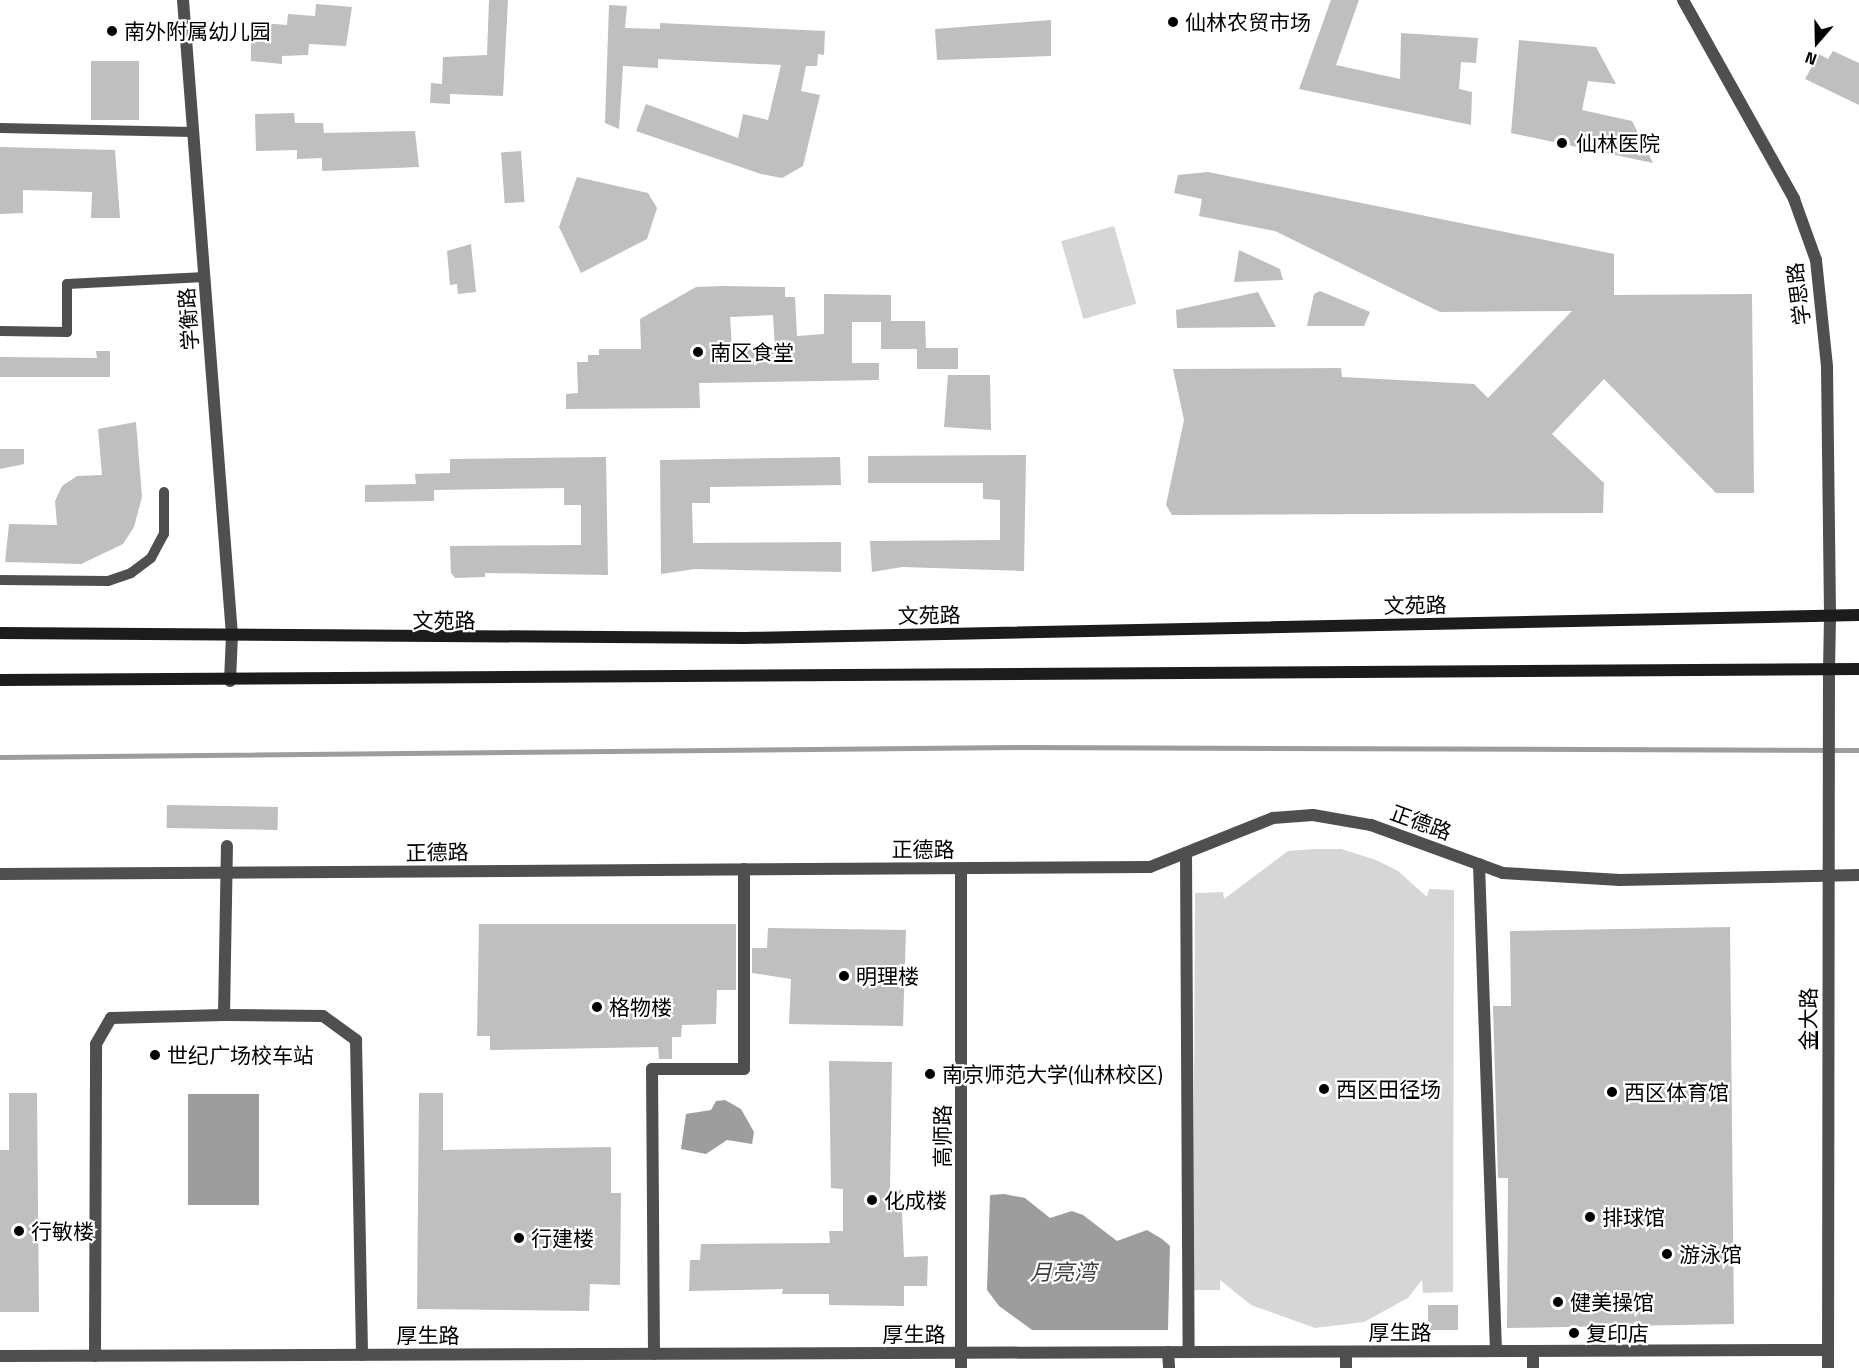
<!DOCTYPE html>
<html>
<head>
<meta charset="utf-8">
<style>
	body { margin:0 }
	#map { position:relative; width:1859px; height:1368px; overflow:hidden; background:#fff; font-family:"Titillium Web","Noto Sans SC",sans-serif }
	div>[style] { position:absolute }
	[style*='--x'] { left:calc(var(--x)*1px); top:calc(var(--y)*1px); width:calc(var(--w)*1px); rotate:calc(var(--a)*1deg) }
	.green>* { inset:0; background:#d6d6d6; transform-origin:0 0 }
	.water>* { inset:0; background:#9d9d9d; transform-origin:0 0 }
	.stream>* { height:5px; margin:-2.5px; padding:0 2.5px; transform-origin:2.5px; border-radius:2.5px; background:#9d9d9d }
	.building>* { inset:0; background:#bfbfbf; transform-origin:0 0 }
	.service>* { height:10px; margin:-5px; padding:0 5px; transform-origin:5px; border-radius:5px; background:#4f4f4f }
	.minor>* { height:12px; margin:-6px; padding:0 6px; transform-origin:6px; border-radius:6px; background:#4f4f4f }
	.tertiary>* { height:12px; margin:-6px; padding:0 6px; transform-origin:6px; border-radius:6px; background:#4f4f4f }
	.secondary>* { height:12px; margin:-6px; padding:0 6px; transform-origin:6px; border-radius:6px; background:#1c1c1c }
	.dots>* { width:16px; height:16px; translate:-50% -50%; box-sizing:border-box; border:3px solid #fff; border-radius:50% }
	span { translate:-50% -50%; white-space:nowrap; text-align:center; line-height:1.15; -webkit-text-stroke:4.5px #fff; paint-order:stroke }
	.poi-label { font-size:21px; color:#000 }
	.left { translate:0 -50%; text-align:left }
	.street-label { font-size:21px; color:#000 }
	.water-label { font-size:22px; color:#3e3e3e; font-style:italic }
	.north { position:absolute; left:1787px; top:12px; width:60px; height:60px; -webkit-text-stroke:4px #fff; paint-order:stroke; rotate:200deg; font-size:16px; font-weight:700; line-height:24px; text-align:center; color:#000 }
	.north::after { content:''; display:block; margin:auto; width:21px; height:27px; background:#000; clip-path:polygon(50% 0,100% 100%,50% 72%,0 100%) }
</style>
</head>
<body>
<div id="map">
	<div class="green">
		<i style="left:1114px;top:226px;width:81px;height:55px;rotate:74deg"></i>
		<i style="clip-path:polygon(1314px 849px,1341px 849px,1376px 860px,1398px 871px,1427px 897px,1429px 889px,1454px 890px,1453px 1292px,1423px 1293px,1422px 1280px,1408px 1298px,1364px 1322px,1315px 1328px,1251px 1305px,1220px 1280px,1220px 1290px,1193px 1290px,1195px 893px,1223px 892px,1224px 899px,1288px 851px)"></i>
	</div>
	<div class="water">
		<i style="left:188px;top:1094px;width:71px;height:111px"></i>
		<i style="clip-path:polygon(725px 1100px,741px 1109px,754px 1132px,752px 1144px,727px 1140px,706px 1154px,681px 1149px,686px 1114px,711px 1110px,716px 1101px)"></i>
		<i style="clip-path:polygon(1004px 1194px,1025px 1198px,1050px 1218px,1072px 1211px,1083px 1215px,1117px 1241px,1147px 1230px,1162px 1239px,1170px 1246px,1168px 1330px,1032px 1330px,999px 1306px,987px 1290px,990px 1195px)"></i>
	</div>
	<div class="stream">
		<i style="--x:0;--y:757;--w:1022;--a:-0.56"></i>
		<i style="--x:1022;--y:747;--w:837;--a:0.21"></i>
	</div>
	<div class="building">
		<i style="clip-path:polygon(489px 0,508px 0,503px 96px,450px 94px,450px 104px,430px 103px,431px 83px,442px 84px,443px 57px,487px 55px)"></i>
		<i style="clip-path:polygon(1331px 0,1359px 0,1336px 65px,1400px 79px,1401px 33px,1478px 38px,1476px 63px,1461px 62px,1459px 89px,1472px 92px,1471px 125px,1299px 89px)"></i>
		<i style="clip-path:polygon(316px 4px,352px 7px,346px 46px,309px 44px,308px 55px,282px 56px,282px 64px,251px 61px,251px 22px,287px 25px,288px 14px,315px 16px)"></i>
		<i style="clip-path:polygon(609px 5px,627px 6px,625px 28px,660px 29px,660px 23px,825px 31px,824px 55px,818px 54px,817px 66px,806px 66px,801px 91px,820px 95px,803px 166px,782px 178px,761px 174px,636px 131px,646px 104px,738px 138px,743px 114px,768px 120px,781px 65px,658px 59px,658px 68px,623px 66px,619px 129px,605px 123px)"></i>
		<i style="clip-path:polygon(1051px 20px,1051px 56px,937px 60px,935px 29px)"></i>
		<i style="clip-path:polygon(1519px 40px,1596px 47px,1616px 84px,1588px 81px,1582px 110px,1632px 121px,1653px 163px,1511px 133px)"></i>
		<i style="clip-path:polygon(1833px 51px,1859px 63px,1859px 105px,1805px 79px,1819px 54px,1828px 59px)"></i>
		<i style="left:91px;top:61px;width:48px;height:59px"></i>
		<i style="clip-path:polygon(294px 113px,295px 123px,323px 123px,324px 133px,415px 131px,419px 167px,322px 171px,322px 158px,297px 159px,297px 150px,256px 151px,255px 114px)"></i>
		<i style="clip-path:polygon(0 147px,115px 150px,120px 218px,91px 218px,92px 192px,23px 190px,23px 213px,0 214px)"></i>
		<i style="left:521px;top:151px;width:51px;height:20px;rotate:86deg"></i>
		<i style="clip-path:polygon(1208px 172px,1614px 254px,1614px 295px,1752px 294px,1754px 493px,1716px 493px,1604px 379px,1552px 434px,1604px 483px,1603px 513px,1172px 515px,1166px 505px,1184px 420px,1173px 369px,1341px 368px,1342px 377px,1474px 384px,1488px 398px,1572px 311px,1440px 312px,1275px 231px,1199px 216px,1202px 199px,1174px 193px,1178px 175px)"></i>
		<i style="clip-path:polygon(577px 177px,648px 193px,657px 208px,647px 239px,581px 273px,559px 227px)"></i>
		<i style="clip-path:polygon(471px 244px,476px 292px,458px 294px,457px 284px,450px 285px,447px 251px)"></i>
		<i style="clip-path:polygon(1239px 250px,1280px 269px,1283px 280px,1234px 282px)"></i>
		<i style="clip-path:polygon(evenodd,723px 286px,785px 287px,785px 297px,795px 297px,797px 336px,824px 334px,824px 294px,891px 295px,891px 321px,925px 321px,926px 348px,958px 348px,958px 369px,917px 369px,917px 349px,881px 349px,881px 322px,852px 322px,852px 363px,879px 363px,879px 380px,699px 383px,700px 408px,566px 409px,566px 394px,578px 393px,577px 362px,588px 362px,588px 355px,599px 355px,599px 349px,641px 349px,640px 319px,696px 287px,723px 286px,773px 315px,775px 348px,732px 349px,730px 317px,773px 315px)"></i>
		<i style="clip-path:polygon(1320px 291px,1370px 312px,1364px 326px,1307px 326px,1314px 294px)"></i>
		<i style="clip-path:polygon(1258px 292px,1276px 327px,1177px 328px,1176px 310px)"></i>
		<i style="clip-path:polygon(96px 351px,110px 351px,110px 377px,0 377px,0 357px,97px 358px)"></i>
		<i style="clip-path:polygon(948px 375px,990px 375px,991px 430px,944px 427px)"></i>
		<i style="clip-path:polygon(136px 422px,142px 497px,134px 527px,123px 544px,81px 564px,5px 562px,9px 524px,57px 525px,55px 501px,62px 486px,77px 476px,102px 475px,98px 429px)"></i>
		<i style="clip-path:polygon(0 449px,24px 449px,24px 464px,0 469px)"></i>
		<i style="clip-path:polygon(1026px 455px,1024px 571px,902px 567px,872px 572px,870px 541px,1000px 540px,1000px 500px,983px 499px,983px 483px,868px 483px,868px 456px)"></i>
		<i style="clip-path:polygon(606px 457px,608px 575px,485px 573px,485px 577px,455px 578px,451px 573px,450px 546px,581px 545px,581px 505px,564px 505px,564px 488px,434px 490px,434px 501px,365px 502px,365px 485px,416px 484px,415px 474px,450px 473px,450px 459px)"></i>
		<i style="clip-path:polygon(840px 457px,841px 485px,710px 487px,710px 503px,692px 503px,693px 543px,841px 542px,841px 572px,695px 569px,661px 574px,660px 460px)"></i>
		<i style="left:167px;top:805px;width:111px;height:23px;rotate:1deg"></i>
		<i style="clip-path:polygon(479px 924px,736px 924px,736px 990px,717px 990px,716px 1024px,682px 1025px,681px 1037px,672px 1037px,672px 1059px,659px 1059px,658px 1047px,490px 1050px,490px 1036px,477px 1036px)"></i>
		<i style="clip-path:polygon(1730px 927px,1734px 1324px,1507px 1328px,1508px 1178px,1498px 1178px,1493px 1006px,1511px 1006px,1510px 931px)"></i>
		<i style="clip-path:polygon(768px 928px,906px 930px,903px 1026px,789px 1024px,791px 979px,752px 973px,752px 948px,767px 948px)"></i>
		<i style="clip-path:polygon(829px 1061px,892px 1062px,890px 1189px,901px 1190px,904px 1257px,928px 1256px,927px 1286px,904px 1286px,904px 1306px,829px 1305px,829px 1294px,782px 1294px,783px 1289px,689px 1291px,690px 1260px,700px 1260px,701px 1244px,830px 1243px,829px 1231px,843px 1231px,843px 1189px,831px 1188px)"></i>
		<i style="clip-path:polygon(9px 1093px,37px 1093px,39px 1312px,0 1312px,0 1150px,9px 1150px)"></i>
		<i style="clip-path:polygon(419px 1093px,443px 1093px,443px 1150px,611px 1147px,611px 1193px,621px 1193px,620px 1285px,590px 1284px,589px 1311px,417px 1309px)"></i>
		<i style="left:1428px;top:1305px;width:30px;height:25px"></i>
	</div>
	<div class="service">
		<i style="--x:0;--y:128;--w:193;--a:1.2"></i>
		<i style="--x:0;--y:331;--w:67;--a:0.9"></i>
		<i style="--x:67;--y:332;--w:48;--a:-90"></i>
		<i style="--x:67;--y:284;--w:138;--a:-2.9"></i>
		<i style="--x:0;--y:580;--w:108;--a:0.5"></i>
		<i style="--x:108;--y:581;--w:24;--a:-19"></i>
		<i style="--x:131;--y:573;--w:25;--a:-37"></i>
		<i style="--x:151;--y:558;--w:27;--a:-62"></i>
		<i style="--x:164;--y:534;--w:42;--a:-90"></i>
	</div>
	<div class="minor">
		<i style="--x:183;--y:0;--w:637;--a:85.59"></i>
		<i style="--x:232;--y:635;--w:46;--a:92.5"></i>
		<i style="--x:1683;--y:0;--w:228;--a:60.8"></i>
		<i style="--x:1794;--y:199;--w:65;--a:70.2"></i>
		<i style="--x:1816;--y:260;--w:108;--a:84.1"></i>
		<i style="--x:1827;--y:367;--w:249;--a:89.3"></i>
		<i style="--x:1186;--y:853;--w:499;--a:89.7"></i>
		<i style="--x:1479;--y:864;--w:487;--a:88"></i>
		<i style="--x:0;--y:874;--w:1150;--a:-0.35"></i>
		<i style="--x:1150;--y:867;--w:132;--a:-21.7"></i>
		<i style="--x:1273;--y:818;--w:40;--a:-4.3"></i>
		<i style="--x:1313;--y:815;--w:59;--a:9.8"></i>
		<i style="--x:1371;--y:825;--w:140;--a:20"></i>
		<i style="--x:1503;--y:873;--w:117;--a:3.4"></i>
		<i style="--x:1620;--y:880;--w:239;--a:-1.2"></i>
		<i style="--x:224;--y:1015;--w:169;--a:-89"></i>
		<i style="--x:1533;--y:1351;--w:17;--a:90"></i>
		<i style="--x:1168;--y:1352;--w:16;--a:86"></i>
		<i style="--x:1346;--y:1352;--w:16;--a:90"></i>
		<i style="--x:654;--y:1354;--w:285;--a:-90.4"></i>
		<i style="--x:652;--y:1069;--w:92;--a:0"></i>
		<i style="--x:744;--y:1069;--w:200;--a:-90"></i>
		<i style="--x:0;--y:1356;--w:1828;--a:-0.19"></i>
		<i style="--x:95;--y:1356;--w:312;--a:-89.8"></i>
		<i style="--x:96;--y:1044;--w:30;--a:-60"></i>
		<i style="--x:111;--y:1018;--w:113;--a:-1.5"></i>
		<i style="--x:224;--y:1015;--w:99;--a:0.6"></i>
		<i style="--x:323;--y:1016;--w:41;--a:36"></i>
		<i style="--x:356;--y:1040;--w:315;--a:88.9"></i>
		<i style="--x:961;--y:1368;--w:500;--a:-90"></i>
		<i style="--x:1828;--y:1368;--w:698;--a:-89.92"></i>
	</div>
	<div class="tertiary">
		<i style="--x:1829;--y:670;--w:54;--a:-88.9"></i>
	</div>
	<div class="secondary">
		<i style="--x:0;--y:633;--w:745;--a:0.38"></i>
		<i style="--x:745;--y:638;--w:1114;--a:-1.18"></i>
		<i style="--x:0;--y:680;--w:1859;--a:-0.34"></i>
	</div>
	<div class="dots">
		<i style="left:1173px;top:22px;background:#000"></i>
		<i style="left:112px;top:31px;background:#000"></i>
		<i style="left:1562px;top:143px;background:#000"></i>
		<i style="left:698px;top:352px;background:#000"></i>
		<i style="left:844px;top:976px;background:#000"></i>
		<i style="left:597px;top:1007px;background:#000"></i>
		<i style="left:155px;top:1055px;background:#000"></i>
		<i style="left:930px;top:1074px;background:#000"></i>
		<i style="left:1324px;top:1089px;background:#000"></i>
		<i style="left:1612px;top:1092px;background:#000"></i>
		<i style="left:872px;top:1200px;background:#000"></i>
		<i style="left:1590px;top:1217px;background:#000"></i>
		<i style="left:19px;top:1231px;background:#000"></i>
		<i style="left:519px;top:1238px;background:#000"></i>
		<i style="left:1667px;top:1254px;background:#000"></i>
		<i style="left:1558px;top:1302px;background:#000"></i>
		<i style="left:1574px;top:1333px;background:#000"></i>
	</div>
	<div class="poi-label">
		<span class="left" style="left:1185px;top:22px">仙林农贸市场</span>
		<span class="left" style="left:124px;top:31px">南外附属幼儿园</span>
		<span class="left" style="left:1576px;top:143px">仙林医院</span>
		<span class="left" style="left:710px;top:352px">南区食堂</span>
		<span class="left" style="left:856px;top:976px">明理楼</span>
		<span class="left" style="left:609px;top:1007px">格物楼</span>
		<span class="left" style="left:167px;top:1055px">世纪广场校车站</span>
		<span class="left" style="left:942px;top:1074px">南京师范大学(仙林校区)</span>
		<span class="left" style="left:1336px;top:1089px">西区田径场</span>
		<span class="left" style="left:1624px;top:1092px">西区体育馆</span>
		<span class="left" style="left:884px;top:1200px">化成楼</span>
		<span class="left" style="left:1602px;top:1217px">排球馆</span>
		<span class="left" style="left:31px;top:1231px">行敏楼</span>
		<span class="left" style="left:531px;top:1238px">行建楼</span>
		<span class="left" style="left:1679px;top:1254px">游泳馆</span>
		<span class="left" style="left:1570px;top:1302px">健美操馆</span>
		<span class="left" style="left:1586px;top:1333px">复印店</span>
	</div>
	<div class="street-label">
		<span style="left:1798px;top:294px;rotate:-97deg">学思路</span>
		<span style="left:188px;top:319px;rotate:-94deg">学衡路</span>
		<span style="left:1415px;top:605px;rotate:-1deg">文苑路</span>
		<span style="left:929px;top:615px;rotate:-1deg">文苑路</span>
		<span style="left:444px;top:620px">文苑路</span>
		<span style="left:1421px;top:822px;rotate:20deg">正德路</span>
		<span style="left:923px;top:849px">正德路</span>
		<span style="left:437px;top:852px;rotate:-1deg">正德路</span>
		<span style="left:1808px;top:1019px;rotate:-90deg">金大路</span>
		<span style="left:942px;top:1136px;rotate:-90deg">高师路</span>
		<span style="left:1400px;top:1332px">厚生路</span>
		<span style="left:914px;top:1334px">厚生路</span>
		<span style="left:428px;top:1335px">厚生路</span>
	</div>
	<div class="water-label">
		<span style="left:1063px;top:1273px">月亮湾</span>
	</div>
	<div class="north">N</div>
</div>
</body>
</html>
